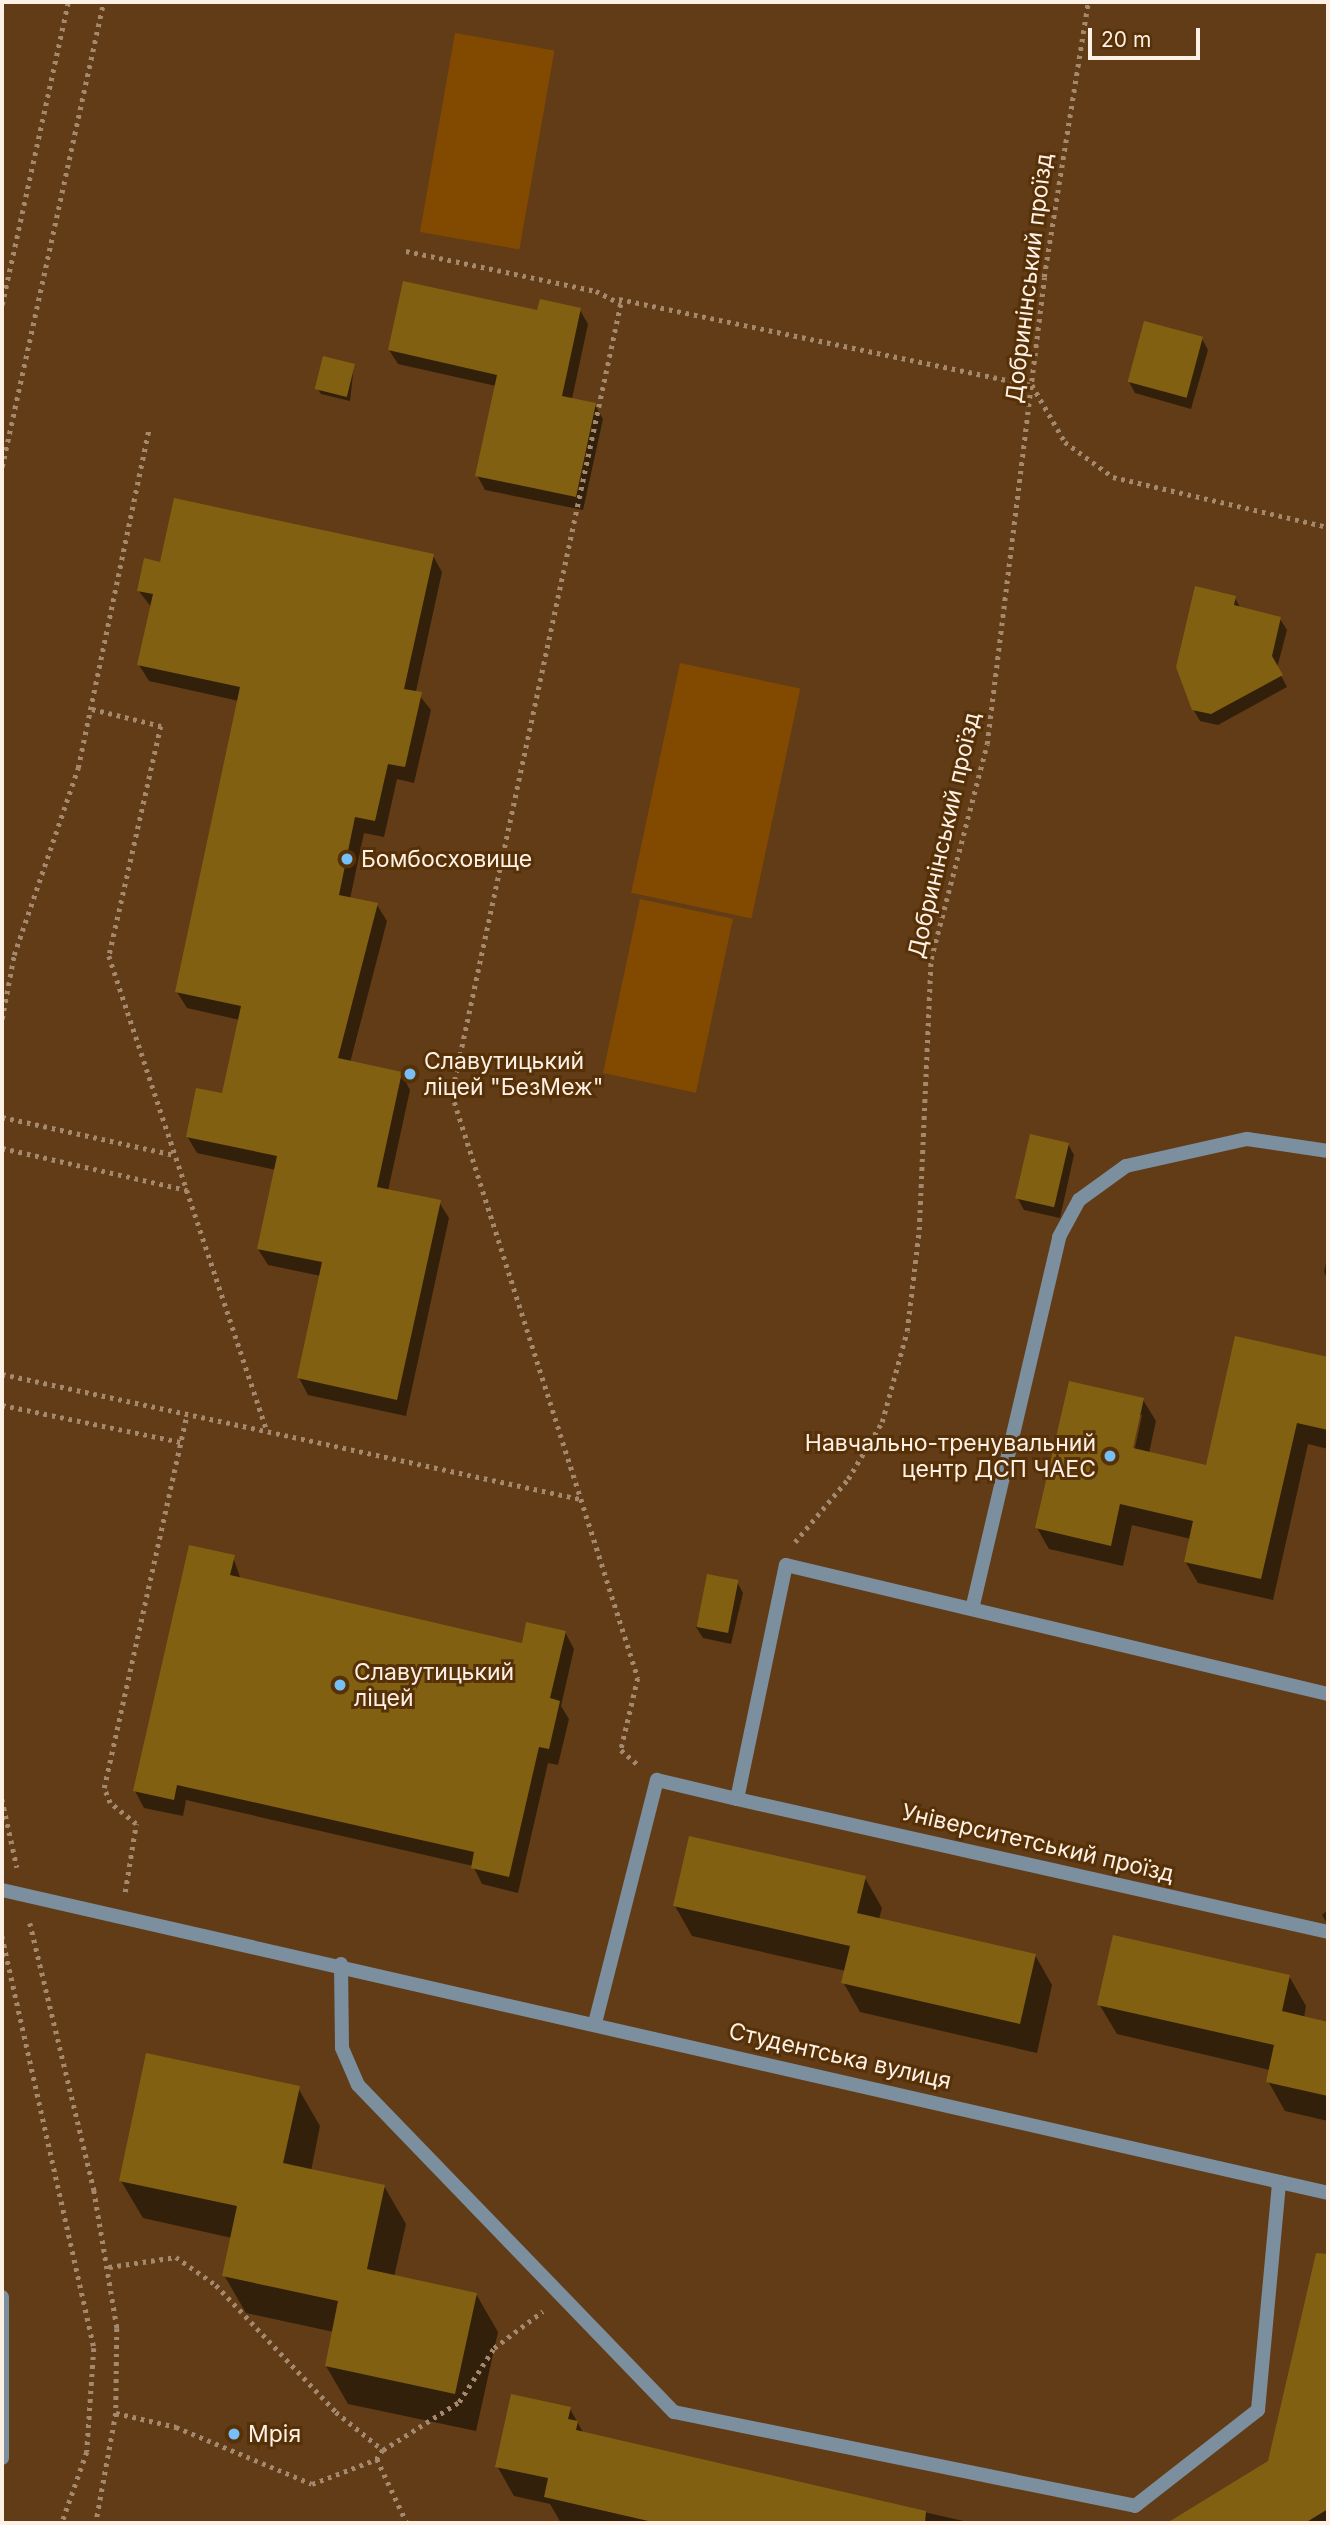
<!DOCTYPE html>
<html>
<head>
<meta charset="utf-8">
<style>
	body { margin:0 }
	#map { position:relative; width:1330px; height:2525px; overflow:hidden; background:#613c16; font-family:Inter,sans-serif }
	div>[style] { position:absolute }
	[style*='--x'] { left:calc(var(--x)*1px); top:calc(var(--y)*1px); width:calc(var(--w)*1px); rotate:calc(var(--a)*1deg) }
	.green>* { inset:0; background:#824900; transform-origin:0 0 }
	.shadow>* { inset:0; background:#0007 }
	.building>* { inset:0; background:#826011; transform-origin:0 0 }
	.path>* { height:4.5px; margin-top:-2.25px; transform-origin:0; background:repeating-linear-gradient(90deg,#a4896e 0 3.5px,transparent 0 8.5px) }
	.service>* { height:14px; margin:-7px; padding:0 7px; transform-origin:7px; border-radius:7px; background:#7b8f9f }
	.minor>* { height:14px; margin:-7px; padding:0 7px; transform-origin:7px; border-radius:7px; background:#7b8f9f }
	.tertiary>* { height:14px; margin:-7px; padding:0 7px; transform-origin:7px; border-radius:7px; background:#7b8f9f }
	.dots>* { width:19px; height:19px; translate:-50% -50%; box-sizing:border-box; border:4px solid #563108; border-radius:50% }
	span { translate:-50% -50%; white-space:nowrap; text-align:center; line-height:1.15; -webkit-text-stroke:6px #563108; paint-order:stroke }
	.street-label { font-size:23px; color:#fef0e4 }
	.poi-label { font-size:23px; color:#fef0e4 }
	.left { translate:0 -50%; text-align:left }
	.right { translate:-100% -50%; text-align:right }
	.frame { position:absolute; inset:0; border:4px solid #fef0e4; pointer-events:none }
	.scale { position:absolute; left:1088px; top:28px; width:112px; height:32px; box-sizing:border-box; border:4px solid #fef0e4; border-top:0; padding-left:9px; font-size:21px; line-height:24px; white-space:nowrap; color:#fef0e4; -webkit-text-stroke:5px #563108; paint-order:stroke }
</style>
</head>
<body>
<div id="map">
	<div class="green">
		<i style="left:455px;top:33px;width:101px;height:202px;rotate:10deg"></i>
		<i style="left:680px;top:663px;width:123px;height:235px;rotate:12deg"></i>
		<i style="left:640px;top:899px;width:95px;height:178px;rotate:12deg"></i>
	</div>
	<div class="shadow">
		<i style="clip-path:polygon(580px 310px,588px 324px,572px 399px,595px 405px,603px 419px,583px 510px,485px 490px,477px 475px,496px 386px,398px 364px,389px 350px,539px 312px)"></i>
		<i style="clip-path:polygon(1202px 339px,1208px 350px,1191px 409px,1135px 393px,1129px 382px)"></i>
		<i style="clip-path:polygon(354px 365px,350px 401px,321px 394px,318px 389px)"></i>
		<i style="clip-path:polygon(433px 556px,442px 572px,416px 691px,431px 710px,414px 783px,397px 779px,384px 837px,364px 833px,350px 899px,377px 905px,387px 921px,350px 1063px,401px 1073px,410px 1090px,388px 1191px,439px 1202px,449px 1218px,406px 1416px,308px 1395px,299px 1378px,321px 1276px,268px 1265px,258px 1249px,276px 1170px,197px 1153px,187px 1136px,224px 1095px,240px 1020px,187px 1008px,177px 992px,239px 701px,149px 681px,139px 665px,152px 608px,138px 590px,161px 564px)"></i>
		<i style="clip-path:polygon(1235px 598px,1241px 609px,1280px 619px,1287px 630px,1277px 668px,1287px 687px,1218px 725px,1200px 721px,1193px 709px)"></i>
		<i style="clip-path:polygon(1068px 1144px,1074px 1155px,1060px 1218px,1024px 1210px,1018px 1199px)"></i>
		<i style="clip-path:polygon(1328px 1253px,1328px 1280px,1324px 1272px)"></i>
		<i style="clip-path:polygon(evenodd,1236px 1338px,1328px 1359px,1328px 1449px,1308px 1444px,1273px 1600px,1198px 1583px,1185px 1561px,1191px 1539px,1132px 1525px,1123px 1566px,1049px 1549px,1037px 1528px,1143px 1400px,1156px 1421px,1149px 1453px,1207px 1467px,1236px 1338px,1139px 1415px,1142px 1415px,1133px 1457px,1129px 1456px,1139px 1415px)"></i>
		<i style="clip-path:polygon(233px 1557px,241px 1580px,523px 1645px,565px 1632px,574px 1649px,561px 1706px,569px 1719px,558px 1765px,548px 1763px,518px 1893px,482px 1884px,473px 1866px,186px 1800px,183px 1816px,144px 1808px,135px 1791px)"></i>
		<i style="clip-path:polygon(737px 1582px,743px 1593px,731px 1644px,703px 1638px,696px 1627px)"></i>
		<i style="clip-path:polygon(865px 1878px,882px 1908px,879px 1919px,1035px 1955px,1052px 1985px,1037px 2053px,860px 2012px,843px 1982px,846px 1971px,692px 1936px,675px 1906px)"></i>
		<i style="clip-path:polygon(1328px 1910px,1328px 1925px,1322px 1915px)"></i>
		<i style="clip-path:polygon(1289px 1976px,1306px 2006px,1304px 2018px,1328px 2023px,1328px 2121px,1285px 2111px,1268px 2081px,1270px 2070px,1117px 2034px,1099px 2004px)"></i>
		<i style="clip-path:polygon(298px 2088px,320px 2126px,311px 2171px,384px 2186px,406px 2224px,394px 2277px,476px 2294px,498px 2332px,476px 2431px,348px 2404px,326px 2366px,334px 2332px,246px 2313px,224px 2275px,232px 2238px,143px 2218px,121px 2181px)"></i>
		<i style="clip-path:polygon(1309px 2290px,1328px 2294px,1328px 2523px,1170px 2523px,1270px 2462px)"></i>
		<i style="clip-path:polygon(570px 2409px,584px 2434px,972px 2523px,561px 2523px,550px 2504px,514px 2496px,497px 2466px)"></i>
	</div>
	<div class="building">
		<i style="clip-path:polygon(403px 281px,537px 310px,540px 299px,581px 308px,562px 396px,596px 403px,576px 497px,475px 476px,497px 375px,388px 350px)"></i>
		<i style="left:1144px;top:321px;width:61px;height:63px;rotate:15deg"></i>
		<i style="left:323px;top:356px;width:33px;height:34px;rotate:14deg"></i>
		<i style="clip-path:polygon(174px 498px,434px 554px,404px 689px,422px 692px,405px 767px,388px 764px,375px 821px,355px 817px,339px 895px,378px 903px,338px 1058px,402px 1072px,377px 1187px,441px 1200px,397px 1400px,297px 1378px,322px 1262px,257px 1249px,277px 1156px,186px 1137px,196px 1088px,222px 1093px,241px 1006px,175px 992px,240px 687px,137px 665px,153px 594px,137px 591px,144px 558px,160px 562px)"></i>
		<i style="clip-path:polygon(1195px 586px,1236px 596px,1234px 605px,1281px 617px,1272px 656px,1283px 675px,1211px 714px,1192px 710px,1176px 667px)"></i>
		<i style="left:1030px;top:1134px;width:40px;height:66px;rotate:13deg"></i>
		<i style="clip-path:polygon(1235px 1336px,1328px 1357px,1328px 1430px,1297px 1423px,1261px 1579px,1184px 1562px,1193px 1521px,1120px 1504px,1111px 1546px,1035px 1528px,1069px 1381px,1144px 1398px,1133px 1448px,1206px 1465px)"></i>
		<i style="clip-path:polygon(189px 1545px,235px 1555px,230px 1575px,522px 1643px,526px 1622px,566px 1631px,550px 1698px,560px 1701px,549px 1749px,539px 1747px,509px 1877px,471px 1868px,474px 1852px,177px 1785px,174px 1800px,133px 1791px)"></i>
		<i style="left:707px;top:1574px;width:32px;height:54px;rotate:11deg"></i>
		<i style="clip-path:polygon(689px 1836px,866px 1876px,857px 1913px,1036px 1954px,1020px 2024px,841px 1983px,850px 1946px,673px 1906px)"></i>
		<i style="clip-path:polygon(1113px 1935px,1290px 1975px,1282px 2011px,1328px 2022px,1328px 2096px,1266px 2082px,1274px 2045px,1097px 2005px)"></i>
		<i style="clip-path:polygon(146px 2053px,300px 2086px,283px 2163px,385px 2185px,367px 2269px,477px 2293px,455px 2394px,325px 2366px,338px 2301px,222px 2276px,237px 2206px,119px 2181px)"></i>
		<i style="clip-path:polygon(1316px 2253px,1328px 2254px,1328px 2509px,1305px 2523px,1167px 2523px,1268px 2461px)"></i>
		<i style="clip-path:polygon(511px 2394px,571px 2407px,568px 2419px,578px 2421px,576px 2430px,926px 2511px,925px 2523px,657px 2523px,544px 2497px,548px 2478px,495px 2467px)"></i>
	</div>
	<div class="path">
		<i style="--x:406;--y:251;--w:194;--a:11.9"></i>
		<i style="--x:596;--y:291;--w:28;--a:27"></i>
		<i style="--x:621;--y:304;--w:808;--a:102.07"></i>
		<i style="--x:452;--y:1094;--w:613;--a:72.33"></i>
		<i style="--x:638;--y:1678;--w:74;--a:103.3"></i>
		<i style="--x:621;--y:1750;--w:21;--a:41"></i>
		<i style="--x:619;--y:299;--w:422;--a:11.8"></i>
		<i style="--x:1032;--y:385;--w:66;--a:59.9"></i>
		<i style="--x:1065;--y:442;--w:59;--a:36.1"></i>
		<i style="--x:1113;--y:477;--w:221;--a:13.1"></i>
		<i style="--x:2;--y:305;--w:310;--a:-77.7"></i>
		<i style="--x:2;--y:467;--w:476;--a:-77.7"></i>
		<i style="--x:92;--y:709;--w:71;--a:13.8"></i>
		<i style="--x:161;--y:726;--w:236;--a:102.7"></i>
		<i style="--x:109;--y:956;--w:501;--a:71.6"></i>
		<i style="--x:2;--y:1019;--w:65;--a:-79.4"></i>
		<i style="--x:14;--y:955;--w:198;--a:-71.1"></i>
		<i style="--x:78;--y:768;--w:347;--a:-78.2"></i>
		<i style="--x:2;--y:1117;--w:177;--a:12.4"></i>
		<i style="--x:2;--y:1148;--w:190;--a:12.8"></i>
		<i style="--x:2;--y:1374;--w:591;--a:12.2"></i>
		<i style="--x:2;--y:1405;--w:183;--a:11.7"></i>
		<i style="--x:795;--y:1542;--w:82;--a:-49.9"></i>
		<i style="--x:848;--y:1479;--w:66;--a:-59.2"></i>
		<i style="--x:882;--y:1422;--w:94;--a:-74.6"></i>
		<i style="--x:907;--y:1331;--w:102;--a:-83.2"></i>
		<i style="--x:919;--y:1230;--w:271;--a:-87.5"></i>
		<i style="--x:931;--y:959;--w:222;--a:-75.4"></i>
		<i style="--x:987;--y:744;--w:470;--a:-83"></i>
		<i style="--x:1044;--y:277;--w:278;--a:-80.9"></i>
		<i style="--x:2;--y:1799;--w:70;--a:77.6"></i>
		<i style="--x:125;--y:1892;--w:69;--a:-80.8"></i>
		<i style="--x:136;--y:1824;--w:33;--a:-141"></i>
		<i style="--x:110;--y:1803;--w:16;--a:-112"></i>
		<i style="--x:104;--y:1788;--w:383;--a:-77.5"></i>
		<i style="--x:30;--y:1923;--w:275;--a:76.5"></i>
		<i style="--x:94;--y:2190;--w:140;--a:80.5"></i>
		<i style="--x:117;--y:2328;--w:85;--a:90.7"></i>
		<i style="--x:116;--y:2413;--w:112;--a:100.3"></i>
		<i style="--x:2;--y:1936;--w:422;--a:77.4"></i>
		<i style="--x:94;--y:2348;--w:104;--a:93.9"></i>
		<i style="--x:87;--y:2452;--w:75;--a:109.4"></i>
		<i style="--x:109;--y:2267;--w:68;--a:-8.5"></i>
		<i style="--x:176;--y:2257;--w:49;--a:35"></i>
		<i style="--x:216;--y:2285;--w:175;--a:46.6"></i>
		<i style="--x:336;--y:2412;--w:60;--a:39"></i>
		<i style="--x:383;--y:2450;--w:11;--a:124"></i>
		<i style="--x:116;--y:2413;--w:62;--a:13.1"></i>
		<i style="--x:176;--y:2427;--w:147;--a:22.7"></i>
		<i style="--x:312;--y:2484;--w:70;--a:-21"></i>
		<i style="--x:377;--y:2459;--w:71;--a:64.9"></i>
		<i style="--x:383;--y:2450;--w:90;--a:-32.3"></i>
		<i style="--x:459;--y:2402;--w:64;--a:-57.1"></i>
		<i style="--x:494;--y:2348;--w:61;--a:-37.1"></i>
	</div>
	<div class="service">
		<i style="--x:973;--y:1605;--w:378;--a:-76.8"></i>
		<i style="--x:1059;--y:1237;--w:42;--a:-61.6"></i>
		<i style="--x:1079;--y:1200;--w:58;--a:-35.9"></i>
		<i style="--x:1126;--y:1166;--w:124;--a:-12.6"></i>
		<i style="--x:1247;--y:1139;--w:82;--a:8.4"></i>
		<i style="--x:737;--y:1799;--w:606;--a:12.68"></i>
		<i style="--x:341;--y:1964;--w:84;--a:89.3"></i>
		<i style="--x:342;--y:2048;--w:40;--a:66.6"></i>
		<i style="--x:358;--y:2085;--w:455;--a:46"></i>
		<i style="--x:674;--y:2412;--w:470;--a:11.5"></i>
		<i style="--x:1135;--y:2506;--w:156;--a:-38"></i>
		<i style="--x:1258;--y:2410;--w:229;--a:-84.7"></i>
		<i style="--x:595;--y:2023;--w:251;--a:-75.7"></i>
		<i style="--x:657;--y:1780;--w:82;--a:13.4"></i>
		<i style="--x:737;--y:1799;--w:239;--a:-78.2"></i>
		<i style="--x:786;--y:1565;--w:557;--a:13.39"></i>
	</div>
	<div class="minor">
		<i style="--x:2;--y:1890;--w:1360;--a:12.87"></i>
	</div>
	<div class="tertiary">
		<i style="--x:2;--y:2297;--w:161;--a:90"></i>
	</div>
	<div class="dots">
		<i style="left:347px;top:859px;background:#77c0f7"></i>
		<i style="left:410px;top:1074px;background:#77c0f7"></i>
		<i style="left:1110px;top:1456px;background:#77c0f7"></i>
		<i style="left:340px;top:1685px;background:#77c0f7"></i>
		<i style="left:234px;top:2434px;background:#77c0f7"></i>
	</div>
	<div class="street-label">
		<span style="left:1029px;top:278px;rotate:-83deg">Добринінський проїзд</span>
		<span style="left:944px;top:835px;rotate:-77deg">Добринінський проїзд</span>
		<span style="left:1038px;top:1843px;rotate:13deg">Університетський проїзд</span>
		<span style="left:840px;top:2056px;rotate:13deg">Студентська вулиця</span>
	</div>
	<div class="poi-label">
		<span class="left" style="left:361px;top:859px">Бомбосховище</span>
		<span class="left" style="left:424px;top:1074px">Славутицький<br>ліцей "БезМеж"</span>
		<span class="right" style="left:1096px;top:1456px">Навчально-тренувальний<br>центр ДСП ЧАЕС</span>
		<span class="left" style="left:354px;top:1685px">Славутицький<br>ліцей</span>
		<span class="left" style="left:248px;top:2434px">Мрiя</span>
	</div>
	<div class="frame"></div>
	<div class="scale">20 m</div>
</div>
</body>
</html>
